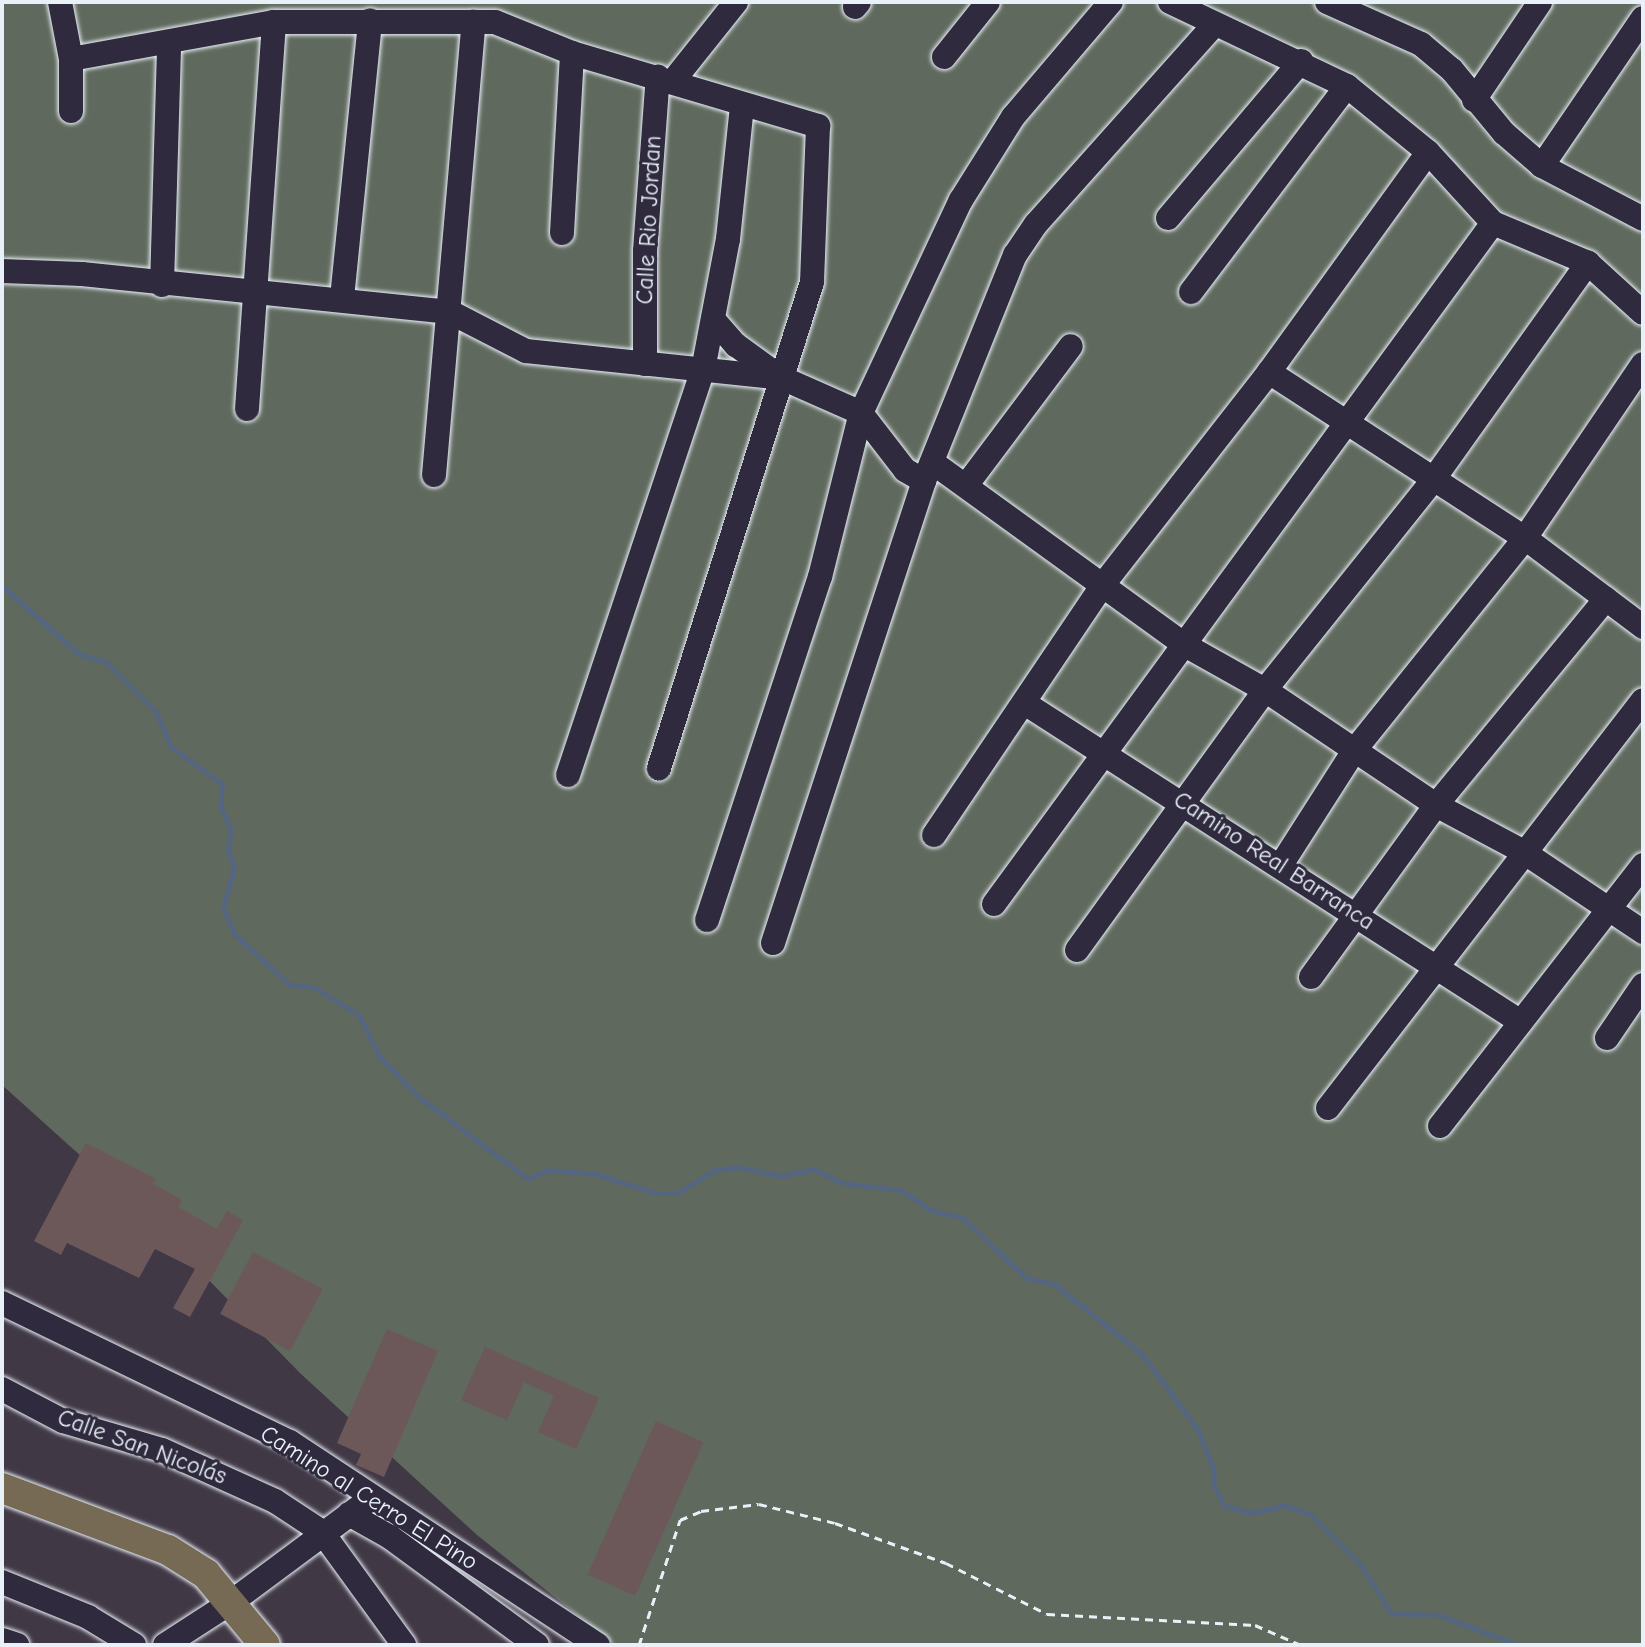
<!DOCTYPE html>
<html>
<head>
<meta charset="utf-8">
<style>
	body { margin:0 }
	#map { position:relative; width:1645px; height:1647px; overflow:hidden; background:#413845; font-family:"Comic Neue",sans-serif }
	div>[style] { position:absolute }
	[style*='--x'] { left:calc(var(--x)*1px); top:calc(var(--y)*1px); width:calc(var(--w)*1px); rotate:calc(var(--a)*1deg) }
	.green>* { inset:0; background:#60695d }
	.stream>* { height:5px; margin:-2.5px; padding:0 2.5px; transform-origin:2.5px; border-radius:2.5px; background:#556680 }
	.building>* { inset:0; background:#6c5759; transform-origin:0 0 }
	.path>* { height:3px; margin-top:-1.5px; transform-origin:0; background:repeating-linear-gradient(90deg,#e8f1f8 0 8px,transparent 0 14px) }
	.roads { filter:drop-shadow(0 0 2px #e8f1f8) drop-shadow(0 0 2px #e8f1f8) }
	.minor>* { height:24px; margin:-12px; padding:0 12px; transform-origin:12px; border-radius:12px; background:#2f2a3d }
	.major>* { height:30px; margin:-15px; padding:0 15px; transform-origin:15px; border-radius:15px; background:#766a55 }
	span { translate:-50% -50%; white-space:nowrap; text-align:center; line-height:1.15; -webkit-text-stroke:6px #2f2a3d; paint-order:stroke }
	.street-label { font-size:24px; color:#e8f1f8 }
	.frame { position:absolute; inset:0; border:4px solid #e8f1f8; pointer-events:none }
</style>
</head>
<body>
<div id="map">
	<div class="green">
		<i style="clip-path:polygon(2px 2px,1643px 2px,1643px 1645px,615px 1645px,477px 1535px,301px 1374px,132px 1202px,2px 1085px)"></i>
	</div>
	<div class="stream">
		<i style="--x:2;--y:586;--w:103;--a:41.4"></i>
		<i style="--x:79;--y:654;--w:28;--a:17"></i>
		<i style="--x:106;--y:662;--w:71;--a:45"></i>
		<i style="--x:156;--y:712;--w:38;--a:67"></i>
		<i style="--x:171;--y:747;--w:63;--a:36"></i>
		<i style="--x:222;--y:784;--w:21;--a:95"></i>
		<i style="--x:220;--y:805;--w:28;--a:67"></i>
		<i style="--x:231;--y:831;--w:18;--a:99"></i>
		<i style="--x:228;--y:849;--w:20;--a:72"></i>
		<i style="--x:234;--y:868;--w:41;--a:105.4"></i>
		<i style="--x:223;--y:908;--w:28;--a:67"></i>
		<i style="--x:234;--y:934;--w:76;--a:42.3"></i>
		<i style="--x:290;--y:985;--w:24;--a:5"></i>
		<i style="--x:314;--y:987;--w:53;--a:31.9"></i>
		<i style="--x:359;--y:1015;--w:46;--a:64"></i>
		<i style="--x:379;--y:1056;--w:57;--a:45.7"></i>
		<i style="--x:419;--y:1097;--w:136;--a:37"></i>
		<i style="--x:528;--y:1179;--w:21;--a:-25"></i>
		<i style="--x:547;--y:1170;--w:49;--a:4.7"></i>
		<i style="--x:596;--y:1174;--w:63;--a:17.6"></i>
		<i style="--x:656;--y:1193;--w:21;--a:0"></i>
		<i style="--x:677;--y:1193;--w:44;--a:-31.2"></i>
		<i style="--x:715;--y:1170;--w:23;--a:-7"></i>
		<i style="--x:738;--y:1167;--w:45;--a:11.6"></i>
		<i style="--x:782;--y:1176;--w:32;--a:-13"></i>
		<i style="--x:813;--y:1169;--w:33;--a:25"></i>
		<i style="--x:843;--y:1183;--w:58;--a:6.9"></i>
		<i style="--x:901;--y:1190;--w:36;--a:34"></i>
		<i style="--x:931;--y:1210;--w:33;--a:14"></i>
		<i style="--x:963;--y:1218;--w:87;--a:43.6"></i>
		<i style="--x:1026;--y:1278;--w:29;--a:12"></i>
		<i style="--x:1054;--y:1284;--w:112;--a:38.5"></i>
		<i style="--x:1142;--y:1354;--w:94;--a:53.6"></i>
		<i style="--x:1198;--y:1430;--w:44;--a:68.7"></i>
		<i style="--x:1214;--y:1471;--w:14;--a:94"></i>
		<i style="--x:1213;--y:1485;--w:24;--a:60"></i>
		<i style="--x:1225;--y:1506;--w:29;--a:14"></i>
		<i style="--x:1253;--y:1513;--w:32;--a:-14"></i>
		<i style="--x:1284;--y:1505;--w:29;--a:20"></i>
		<i style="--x:1311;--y:1515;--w:71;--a:45"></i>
		<i style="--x:1361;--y:1565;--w:57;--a:58"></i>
		<i style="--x:1391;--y:1613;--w:48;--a:2.4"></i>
		<i style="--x:1439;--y:1615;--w:85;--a:20.8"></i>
	</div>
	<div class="building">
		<i style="clip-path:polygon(86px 1143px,156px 1179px,153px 1184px,182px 1200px,178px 1207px,217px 1229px,227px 1211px,243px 1220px,190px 1317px,173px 1308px,195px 1269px,155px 1249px,139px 1278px,67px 1243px,61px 1255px,34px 1241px)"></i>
		<i style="left:253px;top:1252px;width:79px;height:70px;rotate:28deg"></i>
		<i style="clip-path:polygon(387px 1329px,438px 1351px,384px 1477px,356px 1465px,361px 1454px,337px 1443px)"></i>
		<i style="clip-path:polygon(485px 1347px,599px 1398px,576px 1449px,538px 1432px,554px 1396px,524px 1382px,507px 1420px,461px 1400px)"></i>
		<i style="left:656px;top:1421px;width:52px;height:168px;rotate:24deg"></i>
	</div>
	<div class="path">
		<i style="--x:639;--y:1645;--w:132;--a:-71.8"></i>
		<i style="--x:680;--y:1520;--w:23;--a:-23"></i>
		<i style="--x:701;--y:1511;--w:58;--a:-6.9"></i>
		<i style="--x:759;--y:1504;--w:78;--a:14"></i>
		<i style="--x:835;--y:1523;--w:118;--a:19.8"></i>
		<i style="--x:946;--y:1563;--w:113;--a:26.8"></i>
		<i style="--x:1047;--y:1614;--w:208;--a:3"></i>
		<i style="--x:1255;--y:1625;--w:50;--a:23.5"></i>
	</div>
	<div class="roads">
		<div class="minor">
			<i style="--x:60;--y:2;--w:58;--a:79.1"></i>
			<i style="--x:71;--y:59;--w:52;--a:90"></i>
			<i style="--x:1170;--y:2;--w:196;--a:25.4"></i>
			<i style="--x:1347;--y:86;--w:104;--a:39.2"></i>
			<i style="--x:1428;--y:152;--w:96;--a:47.5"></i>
			<i style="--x:1493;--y:223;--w:103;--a:22.8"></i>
			<i style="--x:1588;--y:263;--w:74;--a:42.3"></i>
			<i style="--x:1327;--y:2;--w:103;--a:24.1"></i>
			<i style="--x:1421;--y:44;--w:40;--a:40"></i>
			<i style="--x:1452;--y:70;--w:82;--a:50.5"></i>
			<i style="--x:1504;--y:133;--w:50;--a:41"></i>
			<i style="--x:1542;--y:166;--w:114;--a:27.7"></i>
			<i style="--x:855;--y:7;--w:6;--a:-51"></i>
			<i style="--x:944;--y:57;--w:70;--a:-51.3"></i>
			<i style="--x:71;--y:59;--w:206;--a:-10.3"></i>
			<i style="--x:274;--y:22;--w:221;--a:0"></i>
			<i style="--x:495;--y:22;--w:83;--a:21.9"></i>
			<i style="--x:572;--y:53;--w:257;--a:16.5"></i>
			<i style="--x:818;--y:126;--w:156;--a:92.2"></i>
			<i style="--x:812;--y:282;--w:510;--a:107.47"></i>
			<i style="--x:673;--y:81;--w:101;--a:-51.4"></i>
			<i style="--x:1474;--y:100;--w:118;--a:-56"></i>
			<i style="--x:1542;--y:166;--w:179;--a:-55.7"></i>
			<i style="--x:1168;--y:218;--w:206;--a:-49.7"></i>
			<i style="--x:562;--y:233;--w:180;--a:-86.8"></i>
			<i style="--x:2;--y:271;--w:80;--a:2.1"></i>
			<i style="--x:82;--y:274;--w:370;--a:5.9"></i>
			<i style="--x:450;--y:312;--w:85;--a:27.2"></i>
			<i style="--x:526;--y:351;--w:257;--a:6"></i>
			<i style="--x:782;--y:378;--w:86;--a:23.9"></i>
			<i style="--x:861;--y:413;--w:72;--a:52.3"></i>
			<i style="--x:905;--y:470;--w:22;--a:30"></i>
			<i style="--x:162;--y:285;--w:243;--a:-88.3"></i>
			<i style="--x:1191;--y:292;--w:258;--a:-52.9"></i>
			<i style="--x:342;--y:298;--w:279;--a:-84.2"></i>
			<i style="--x:713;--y:319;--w:35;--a:49"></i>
			<i style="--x:736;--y:345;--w:54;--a:36"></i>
			<i style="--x:645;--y:364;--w:113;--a:-90"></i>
			<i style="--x:645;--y:251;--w:175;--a:-85.8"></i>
			<i style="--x:1269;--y:372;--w:305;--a:33"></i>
			<i style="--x:1525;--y:538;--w:148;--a:37"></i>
			<i style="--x:247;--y:409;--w:388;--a:-86"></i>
			<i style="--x:932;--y:462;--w:310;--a:35.9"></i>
			<i style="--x:1183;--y:644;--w:94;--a:29.3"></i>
			<i style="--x:1265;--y:690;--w:206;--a:33.9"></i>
			<i style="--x:1436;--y:805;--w:98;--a:28.1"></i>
			<i style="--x:1522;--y:851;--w:146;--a:33.8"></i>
			<i style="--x:434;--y:475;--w:455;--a:-85"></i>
			<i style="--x:968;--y:483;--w:171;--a:-53.1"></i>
			<i style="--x:1026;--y:704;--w:588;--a:32.72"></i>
			<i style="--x:568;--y:775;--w:427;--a:-71.6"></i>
			<i style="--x:703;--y:370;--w:133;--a:-79.2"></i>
			<i style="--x:728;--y:239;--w:134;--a:-84"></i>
			<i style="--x:934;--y:835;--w:300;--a:-56"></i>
			<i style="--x:1102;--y:586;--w:271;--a:-52"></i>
			<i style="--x:1269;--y:372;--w:271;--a:-54.1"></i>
			<i style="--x:1281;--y:865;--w:135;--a:-57.4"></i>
			<i style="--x:1354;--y:751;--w:273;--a:-51.2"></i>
			<i style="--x:1525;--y:538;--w:210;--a:-55.9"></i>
			<i style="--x:994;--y:904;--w:844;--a:-53.77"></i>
			<i style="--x:707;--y:920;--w:361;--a:-71.8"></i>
			<i style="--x:820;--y:577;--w:169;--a:-76"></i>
			<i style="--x:861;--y:413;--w:235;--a:-64.9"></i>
			<i style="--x:961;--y:200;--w:98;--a:-57.9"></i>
			<i style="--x:1013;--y:117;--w:151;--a:-49.6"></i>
			<i style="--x:773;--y:943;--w:486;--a:-71.9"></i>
			<i style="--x:924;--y:481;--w:244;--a:-68.1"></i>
			<i style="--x:1015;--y:255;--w:37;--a:-56"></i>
			<i style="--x:1036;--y:224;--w:268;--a:-48.2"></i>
			<i style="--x:1077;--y:950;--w:321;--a:-54.1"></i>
			<i style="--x:1265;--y:690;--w:269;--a:-51.3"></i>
			<i style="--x:1433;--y:480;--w:267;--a:-54.5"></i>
			<i style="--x:1311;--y:977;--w:213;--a:-54"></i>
			<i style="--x:1436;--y:805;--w:267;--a:-50.5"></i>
			<i style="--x:1607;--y:1038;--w:64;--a:-55.8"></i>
			<i style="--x:1328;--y:1108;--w:515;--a:-52.33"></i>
			<i style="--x:1440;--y:1126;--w:331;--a:-52.1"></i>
			<i style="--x:2;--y:1303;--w:320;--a:25.8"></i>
			<i style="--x:290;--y:1442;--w:369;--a:33.4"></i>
			<i style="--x:2;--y:1389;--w:69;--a:27.7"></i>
			<i style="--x:63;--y:1421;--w:103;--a:16.3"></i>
			<i style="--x:162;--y:1450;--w:124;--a:24.3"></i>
			<i style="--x:275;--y:1501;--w:56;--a:33.4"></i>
			<i style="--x:322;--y:1532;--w:140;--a:54"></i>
			<i style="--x:349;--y:1514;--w:47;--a:29.3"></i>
			<i style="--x:390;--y:1537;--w:182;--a:36.3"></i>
			<i style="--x:2;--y:1582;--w:93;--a:22.1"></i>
			<i style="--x:88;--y:1617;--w:54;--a:31.3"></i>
			<i style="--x:2;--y:1640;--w:16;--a:18"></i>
			<i style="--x:165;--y:1645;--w:81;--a:-32.9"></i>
			<i style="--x:233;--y:1601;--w:174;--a:-36.6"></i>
		</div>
		<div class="major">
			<i style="--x:2;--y:1488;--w:177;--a:20.5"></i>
			<i style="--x:168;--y:1550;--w:45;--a:32.3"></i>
			<i style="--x:206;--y:1574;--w:92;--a:50.3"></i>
		</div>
	</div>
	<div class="street-label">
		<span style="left:649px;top:220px;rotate:-87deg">Calle Rio Jordan</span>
		<span style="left:1274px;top:861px;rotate:33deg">Camino Real Barranca</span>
		<span style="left:142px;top:1447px;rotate:20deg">Calle San Nicolás</span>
		<span style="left:369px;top:1498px;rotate:32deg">Camino al Cerro El Pino</span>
	</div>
	<div class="frame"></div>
</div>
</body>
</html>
